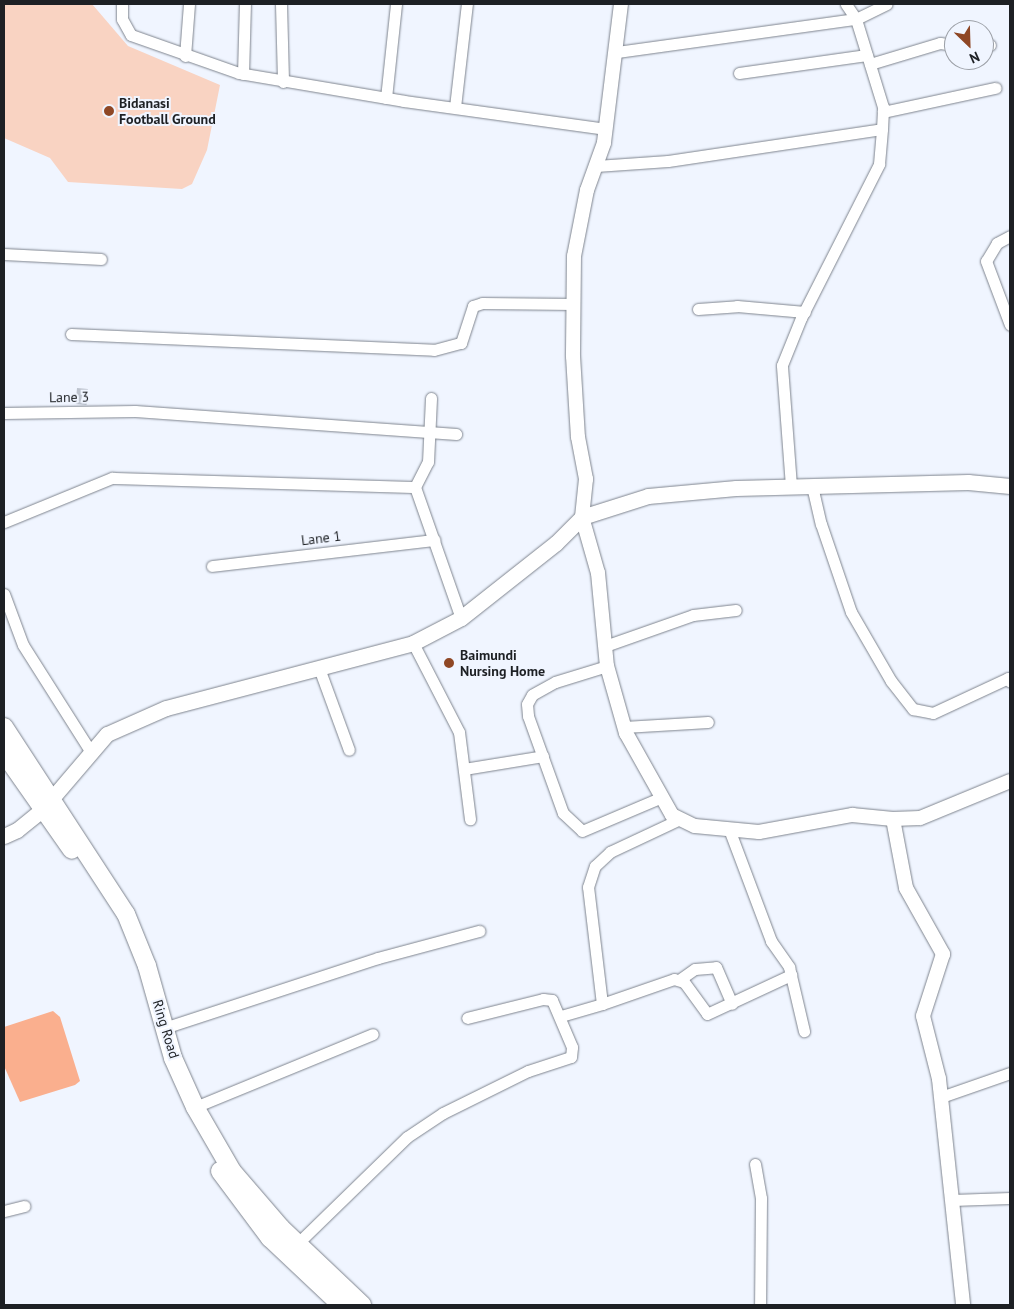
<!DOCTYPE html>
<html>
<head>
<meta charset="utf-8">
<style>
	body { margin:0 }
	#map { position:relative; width:1014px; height:1309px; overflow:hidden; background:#f0f5ff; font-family:"PT Sans",sans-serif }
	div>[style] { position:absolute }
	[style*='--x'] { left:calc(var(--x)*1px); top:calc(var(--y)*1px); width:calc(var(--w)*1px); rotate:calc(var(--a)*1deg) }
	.green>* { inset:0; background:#f9d3c2 }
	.water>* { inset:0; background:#faaf8e }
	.building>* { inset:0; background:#bdc3ce; transform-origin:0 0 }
	.roads { filter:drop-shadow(0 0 1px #7e848e) drop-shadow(0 0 1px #7e848e) }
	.minor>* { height:11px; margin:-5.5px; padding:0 5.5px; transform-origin:5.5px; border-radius:5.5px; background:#fff }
	.tertiary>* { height:14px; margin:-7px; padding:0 7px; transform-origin:7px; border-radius:7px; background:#fff }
	.secondary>* { height:15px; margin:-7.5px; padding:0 7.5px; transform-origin:7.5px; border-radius:7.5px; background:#fff }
	.primary>* { height:18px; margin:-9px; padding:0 9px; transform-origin:9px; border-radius:9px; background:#fff }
	.dots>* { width:14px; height:14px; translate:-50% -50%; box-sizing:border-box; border:2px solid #f0f5ff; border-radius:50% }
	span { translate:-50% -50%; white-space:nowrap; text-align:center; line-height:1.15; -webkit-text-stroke:4px #f0f5ff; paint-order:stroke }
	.poi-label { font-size:14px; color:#1d2024; font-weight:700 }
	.left { translate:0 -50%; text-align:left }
	.street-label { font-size:14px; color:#1d2024 }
	.frame { position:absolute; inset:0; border:5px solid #1d2024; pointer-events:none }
	.north { position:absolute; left:944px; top:20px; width:50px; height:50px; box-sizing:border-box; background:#f0f5ff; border:1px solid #9ca0a7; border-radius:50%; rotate:156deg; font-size:14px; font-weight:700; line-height:20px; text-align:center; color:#1d2024 }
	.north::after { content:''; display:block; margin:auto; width:18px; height:22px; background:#8f4725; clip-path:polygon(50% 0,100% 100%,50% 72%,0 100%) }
</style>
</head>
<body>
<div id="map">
	<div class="green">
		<i style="clip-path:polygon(4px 4px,92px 4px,128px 46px,220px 85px,207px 150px,192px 184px,182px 189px,68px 182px,50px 158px,4px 138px)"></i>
	</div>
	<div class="water">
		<i style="clip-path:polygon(53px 1011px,60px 1017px,80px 1081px,75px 1085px,20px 1102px,4px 1066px,4px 1027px)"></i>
	</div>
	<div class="building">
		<i style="left:77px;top:388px;width:11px;height:16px;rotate:5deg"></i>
	</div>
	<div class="roads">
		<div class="minor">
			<i style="--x:122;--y:4;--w:15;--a:90"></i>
			<i style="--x:122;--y:19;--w:18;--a:61"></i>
			<i style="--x:131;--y:35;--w:114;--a:19.4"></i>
			<i style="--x:239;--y:73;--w:167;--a:9.6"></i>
			<i style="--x:404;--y:101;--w:204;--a:7.9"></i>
			<i style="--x:281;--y:4;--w:78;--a:88.5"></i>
			<i style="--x:984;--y:46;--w:6;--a:-9"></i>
			<i style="--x:617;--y:52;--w:241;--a:-7.9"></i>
			<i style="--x:856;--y:19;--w:18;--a:-124"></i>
			<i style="--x:185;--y:56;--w:52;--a:-85.6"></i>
			<i style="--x:870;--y:64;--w:73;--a:-16.7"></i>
			<i style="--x:940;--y:43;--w:14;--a:8"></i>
			<i style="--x:739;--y:73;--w:129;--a:-8"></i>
			<i style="--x:243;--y:74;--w:70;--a:-88.4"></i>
			<i style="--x:386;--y:98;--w:95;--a:-83.9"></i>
			<i style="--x:455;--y:107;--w:104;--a:-83.4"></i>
			<i style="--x:883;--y:112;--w:115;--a:-12.1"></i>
			<i style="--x:596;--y:166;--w:72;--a:-4"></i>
			<i style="--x:668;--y:161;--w:216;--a:-8.5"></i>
			<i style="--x:882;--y:129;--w:22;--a:-87"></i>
			<i style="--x:883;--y:107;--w:92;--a:-107.1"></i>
			<i style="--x:856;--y:19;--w:34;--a:-26"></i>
			<i style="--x:1010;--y:236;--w:15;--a:152"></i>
			<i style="--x:997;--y:243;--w:21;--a:121"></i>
			<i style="--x:986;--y:261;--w:68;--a:69.4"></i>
			<i style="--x:4;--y:254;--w:97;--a:3"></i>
			<i style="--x:698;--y:309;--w:39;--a:-4"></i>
			<i style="--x:737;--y:306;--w:68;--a:5"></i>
			<i style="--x:71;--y:334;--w:363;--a:2.5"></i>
			<i style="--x:434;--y:350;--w:28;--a:-15"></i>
			<i style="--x:461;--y:343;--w:39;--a:-72"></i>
			<i style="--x:473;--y:306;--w:9;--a:-18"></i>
			<i style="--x:482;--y:303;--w:92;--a:0.6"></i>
			<i style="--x:4;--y:413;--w:131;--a:-0.9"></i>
			<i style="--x:135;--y:411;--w:322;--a:4.1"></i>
			<i style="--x:791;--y:486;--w:121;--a:-94.3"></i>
			<i style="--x:782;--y:365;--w:51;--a:-68"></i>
			<i style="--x:801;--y:318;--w:173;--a:-63.1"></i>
			<i style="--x:879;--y:164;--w:35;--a:-85"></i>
			<i style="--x:812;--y:486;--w:39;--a:77"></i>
			<i style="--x:821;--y:524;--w:93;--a:71.2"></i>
			<i style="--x:851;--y:612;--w:80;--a:59.9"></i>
			<i style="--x:891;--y:681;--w:36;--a:52"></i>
			<i style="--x:913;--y:709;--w:20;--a:11"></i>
			<i style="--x:933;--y:713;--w:83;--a:-25"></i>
			<i style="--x:1008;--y:678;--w:4;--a:63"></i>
			<i style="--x:415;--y:487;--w:28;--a:-63"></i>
			<i style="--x:428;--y:462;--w:64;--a:-87.3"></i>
			<i style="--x:4;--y:522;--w:117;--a:-22.2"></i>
			<i style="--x:112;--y:478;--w:303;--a:1.7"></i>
			<i style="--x:415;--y:487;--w:139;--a:70.7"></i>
			<i style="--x:212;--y:566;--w:224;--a:-6.7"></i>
			<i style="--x:4;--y:594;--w:54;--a:69.6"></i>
			<i style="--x:23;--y:645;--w:127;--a:57.6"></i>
			<i style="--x:413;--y:643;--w:100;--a:62.7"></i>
			<i style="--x:459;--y:732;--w:88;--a:82.8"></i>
			<i style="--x:605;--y:646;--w:93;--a:-19.4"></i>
			<i style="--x:693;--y:615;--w:43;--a:-6.6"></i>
			<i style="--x:607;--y:666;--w:54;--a:162.9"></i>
			<i style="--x:555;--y:682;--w:26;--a:151"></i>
			<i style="--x:532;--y:695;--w:10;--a:119"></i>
			<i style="--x:527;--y:704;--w:12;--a:85"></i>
			<i style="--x:528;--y:716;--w:103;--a:70.2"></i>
			<i style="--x:563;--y:813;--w:26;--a:43"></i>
			<i style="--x:582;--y:831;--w:87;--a:-23"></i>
			<i style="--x:319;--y:668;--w:87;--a:69.9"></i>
			<i style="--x:624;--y:727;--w:84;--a:-3.4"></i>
			<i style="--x:464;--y:769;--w:80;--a:-9.3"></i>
			<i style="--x:729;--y:829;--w:120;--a:69.4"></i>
			<i style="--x:771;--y:941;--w:32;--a:55"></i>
			<i style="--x:789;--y:967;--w:66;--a:76.8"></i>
			<i style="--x:679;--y:980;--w:19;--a:-35"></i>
			<i style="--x:695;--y:969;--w:21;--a:-5"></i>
			<i style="--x:716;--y:967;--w:40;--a:66.6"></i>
			<i style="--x:602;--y:1004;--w:76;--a:-19.1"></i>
			<i style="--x:674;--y:979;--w:10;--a:17"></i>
			<i style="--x:684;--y:982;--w:39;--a:54"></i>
			<i style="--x:707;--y:1014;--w:93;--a:-24.9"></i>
			<i style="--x:561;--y:1016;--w:43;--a:-16.3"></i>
			<i style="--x:602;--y:1004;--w:118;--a:-96.8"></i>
			<i style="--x:588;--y:887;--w:22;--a:-72"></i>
			<i style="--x:595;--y:866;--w:21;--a:-43"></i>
			<i style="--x:610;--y:852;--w:77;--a:-25.2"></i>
			<i style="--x:164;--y:1028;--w:225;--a:-18.1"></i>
			<i style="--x:378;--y:958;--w:105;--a:-15"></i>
			<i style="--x:941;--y:1097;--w:73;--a:-19.2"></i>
			<i style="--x:195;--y:1107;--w:192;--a:-22.3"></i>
			<i style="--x:755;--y:1164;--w:35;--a:80"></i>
			<i style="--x:761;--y:1198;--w:107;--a:90.5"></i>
			<i style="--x:952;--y:1200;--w:58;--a:-2"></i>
			<i style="--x:4;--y:1211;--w:21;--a:-14"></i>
			<i style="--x:298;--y:1243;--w:152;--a:-44.2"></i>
			<i style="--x:407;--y:1137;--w:43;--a:-33.7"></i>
			<i style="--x:443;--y:1113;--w:95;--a:-26.3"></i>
			<i style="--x:528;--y:1071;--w:45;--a:-18"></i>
			<i style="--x:571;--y:1057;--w:10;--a:-84"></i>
			<i style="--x:572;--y:1047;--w:51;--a:-113.1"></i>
			<i style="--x:552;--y:1000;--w:9;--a:-174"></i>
			<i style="--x:543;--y:999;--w:78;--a:166"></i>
		</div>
		<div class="tertiary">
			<i style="--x:621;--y:4;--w:140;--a:97"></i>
			<i style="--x:604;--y:143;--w:50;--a:109.9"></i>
			<i style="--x:587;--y:190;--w:67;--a:101.1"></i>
			<i style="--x:574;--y:256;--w:100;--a:90.6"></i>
			<i style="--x:573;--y:356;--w:81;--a:86.5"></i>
			<i style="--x:578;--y:437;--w:43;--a:79.2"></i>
			<i style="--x:586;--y:479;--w:38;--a:96"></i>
			<i style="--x:582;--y:517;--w:58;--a:74.1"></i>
			<i style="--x:598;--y:573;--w:93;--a:84.5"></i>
			<i style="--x:607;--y:666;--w:70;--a:74.2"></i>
			<i style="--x:626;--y:733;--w:94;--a:60.7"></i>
			<i style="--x:672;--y:815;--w:25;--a:26"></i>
			<i style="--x:695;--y:826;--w:64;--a:5.4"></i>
			<i style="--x:759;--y:832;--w:95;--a:-10.4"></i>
			<i style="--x:852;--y:815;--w:41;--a:5.6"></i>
			<i style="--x:893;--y:819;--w:70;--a:79.3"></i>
			<i style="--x:906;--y:888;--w:76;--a:60.7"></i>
			<i style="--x:943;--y:954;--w:65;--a:107.9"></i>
			<i style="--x:923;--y:1016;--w:65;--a:75.7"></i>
			<i style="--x:939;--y:1079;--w:227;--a:83.9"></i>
			<i style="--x:893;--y:819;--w:27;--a:-2"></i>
			<i style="--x:920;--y:818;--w:97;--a:-22.3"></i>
		</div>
		<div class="secondary">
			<i style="--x:4;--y:836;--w:14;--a:-25"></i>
			<i style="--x:17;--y:830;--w:32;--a:-39"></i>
			<i style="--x:42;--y:810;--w:100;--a:-49.5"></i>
			<i style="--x:107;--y:734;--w:64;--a:-23.8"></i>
			<i style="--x:166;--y:708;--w:255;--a:-14.7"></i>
			<i style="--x:413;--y:643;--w:54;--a:-27.5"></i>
			<i style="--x:461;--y:618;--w:121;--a:-38.3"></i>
			<i style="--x:556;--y:543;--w:37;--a:-45"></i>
			<i style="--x:582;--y:517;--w:69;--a:-17.7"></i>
			<i style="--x:648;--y:496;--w:88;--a:-5.2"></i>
			<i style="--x:736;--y:488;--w:232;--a:-1.5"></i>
			<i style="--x:968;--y:482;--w:42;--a:5.4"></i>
		</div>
		<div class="primary">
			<i style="--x:4;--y:727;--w:223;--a:56.9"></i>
			<i style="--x:126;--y:914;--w:56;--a:68"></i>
			<i style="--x:147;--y:966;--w:96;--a:74.2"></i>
			<i style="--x:173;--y:1058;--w:54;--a:65.8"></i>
			<i style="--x:195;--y:1107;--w:74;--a:60"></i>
			<i style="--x:232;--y:1171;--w:75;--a:49.3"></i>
			<i style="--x:281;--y:1228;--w:112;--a:43.5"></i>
			<i style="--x:4;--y:753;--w:118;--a:55"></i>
			<i style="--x:220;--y:1171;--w:84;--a:53.3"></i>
			<i style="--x:270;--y:1238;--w:98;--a:43.3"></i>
		</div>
	</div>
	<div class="dots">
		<i style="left:109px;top:111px;background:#8f4725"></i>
		<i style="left:449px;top:663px;background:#8f4725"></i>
	</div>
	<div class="poi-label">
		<span class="left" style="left:119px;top:111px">Bidanasi<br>Football Ground</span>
		<span class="left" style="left:460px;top:663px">Baimundi<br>Nursing Home</span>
	</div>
	<div class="street-label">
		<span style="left:69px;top:397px;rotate:-1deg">Lane 3</span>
		<span style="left:321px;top:538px;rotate:-7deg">Lane 1</span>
		<span style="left:166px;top:1029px;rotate:73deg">Ring Road</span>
	</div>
	<div class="frame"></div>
	<div class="north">N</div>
</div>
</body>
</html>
